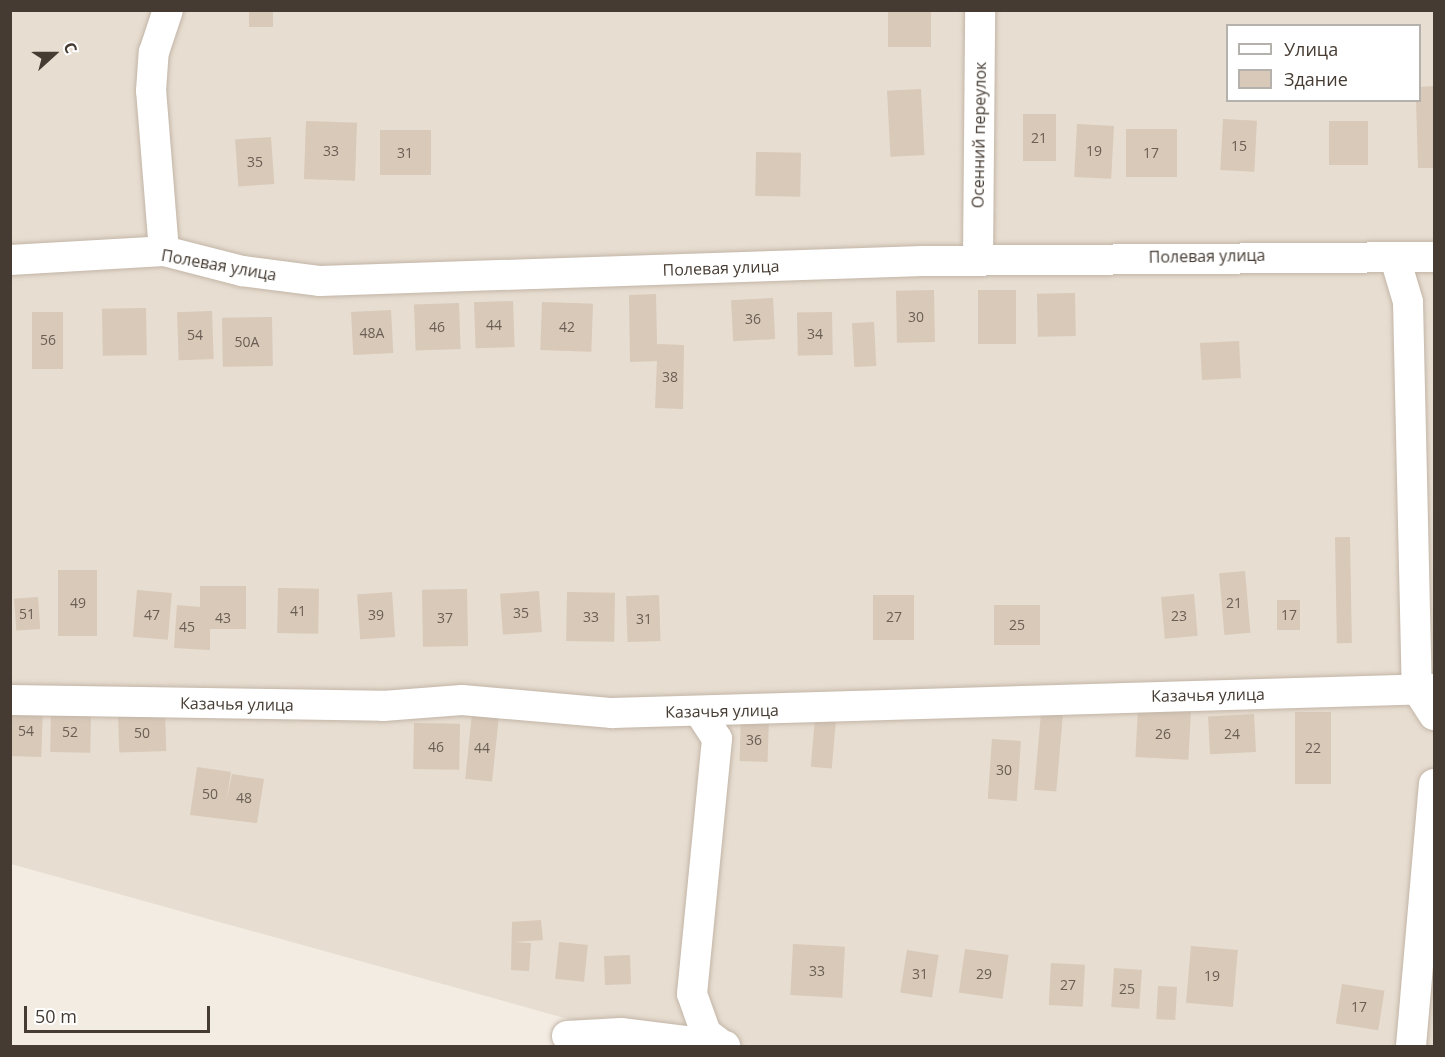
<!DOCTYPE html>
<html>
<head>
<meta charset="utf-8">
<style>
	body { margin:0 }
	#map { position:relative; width:1445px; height:1057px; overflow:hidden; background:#f3ece2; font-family:"Open Sans",sans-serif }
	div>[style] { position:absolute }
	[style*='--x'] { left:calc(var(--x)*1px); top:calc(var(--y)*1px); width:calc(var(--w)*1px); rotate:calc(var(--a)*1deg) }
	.residential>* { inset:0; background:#e7ddd0 }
	.building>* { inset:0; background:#d8c9b9; transform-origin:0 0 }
	.roads { filter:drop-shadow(0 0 2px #c2b5a7) drop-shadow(0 0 2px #c2b5a7) }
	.street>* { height:30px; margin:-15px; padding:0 15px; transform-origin:15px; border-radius:15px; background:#fff }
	span { translate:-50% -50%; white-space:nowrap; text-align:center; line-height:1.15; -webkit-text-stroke:5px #fff; paint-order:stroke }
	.number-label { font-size:14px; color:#6a5e54 }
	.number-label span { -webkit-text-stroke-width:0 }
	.street-label { font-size:16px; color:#453b32 }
	.frame { position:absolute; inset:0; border:12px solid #453b32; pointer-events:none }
	.legend { position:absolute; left:1226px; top:24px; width:195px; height:78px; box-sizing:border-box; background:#fff; border:2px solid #b5b1ad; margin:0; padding:8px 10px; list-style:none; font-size:18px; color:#453b32 }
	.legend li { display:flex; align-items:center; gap:12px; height:30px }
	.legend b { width:30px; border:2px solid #b5b1ad }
	.north { position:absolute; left:24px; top:24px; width:60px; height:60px; -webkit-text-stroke:4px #fff; paint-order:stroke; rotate:69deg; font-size:16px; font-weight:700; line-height:24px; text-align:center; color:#453b32 }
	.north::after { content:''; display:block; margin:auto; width:21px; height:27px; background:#453b32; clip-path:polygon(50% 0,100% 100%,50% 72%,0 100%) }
	.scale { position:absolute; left:24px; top:1006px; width:186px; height:27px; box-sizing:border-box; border:3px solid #453b32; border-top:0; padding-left:8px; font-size:18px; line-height:21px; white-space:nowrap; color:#453b32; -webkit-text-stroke:4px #fff; paint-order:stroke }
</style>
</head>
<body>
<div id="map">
	<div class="residential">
		<i style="clip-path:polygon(evenodd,10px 11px,1434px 11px,1434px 1046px,665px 1046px,11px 864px,10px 11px,1228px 26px,1420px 26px,1420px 100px,1228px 100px,1228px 26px)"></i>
	</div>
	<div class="building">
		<i style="left:249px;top:10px;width:24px;height:17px"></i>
		<i style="left:888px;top:10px;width:43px;height:37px"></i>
		<i style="clip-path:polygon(1433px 86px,1434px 168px,1418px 168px,1416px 100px,1420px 87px)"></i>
		<i style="left:921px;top:89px;width:66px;height:34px;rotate:87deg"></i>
		<i style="left:1023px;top:114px;width:33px;height:47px"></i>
		<i style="left:1223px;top:119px;width:34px;height:51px;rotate:3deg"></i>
		<i style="left:306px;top:121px;width:51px;height:58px;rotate:2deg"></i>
		<i style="left:1329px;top:121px;width:39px;height:44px"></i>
		<i style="left:1077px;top:124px;width:37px;height:53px;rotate:3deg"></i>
		<i style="left:1126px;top:129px;width:51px;height:48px"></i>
		<i style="left:380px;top:130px;width:51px;height:45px"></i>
		<i style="left:271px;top:137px;width:47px;height:36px;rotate:86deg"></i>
		<i style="left:756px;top:152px;width:45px;height:44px;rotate:1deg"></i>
		<i style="left:934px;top:290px;width:52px;height:38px;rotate:89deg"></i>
		<i style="left:978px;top:290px;width:38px;height:54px"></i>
		<i style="left:1075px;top:293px;width:43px;height:38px;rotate:89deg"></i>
		<i style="clip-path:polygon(656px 294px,657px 344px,684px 345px,683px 409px,655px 408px,657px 361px,630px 362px,629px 295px)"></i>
		<i style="left:773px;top:298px;width:41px;height:42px;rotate:87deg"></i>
		<i style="left:513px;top:301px;width:46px;height:39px;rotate:88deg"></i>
		<i style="left:542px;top:302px;width:51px;height:48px;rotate:2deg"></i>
		<i style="left:459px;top:303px;width:46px;height:45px;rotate:88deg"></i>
		<i style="left:146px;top:308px;width:47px;height:44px;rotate:89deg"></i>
		<i style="left:391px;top:310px;width:43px;height:40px;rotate:87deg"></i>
		<i style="left:212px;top:311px;width:48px;height:35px;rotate:88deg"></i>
		<i style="left:32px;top:312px;width:31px;height:57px"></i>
		<i style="left:832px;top:312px;width:43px;height:35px;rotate:89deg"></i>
		<i style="left:272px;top:317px;width:49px;height:50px;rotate:89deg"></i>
		<i style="left:874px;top:322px;width:44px;height:22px;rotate:87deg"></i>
		<i style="left:1239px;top:341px;width:37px;height:39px;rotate:87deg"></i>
		<i style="left:1350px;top:537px;width:106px;height:15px;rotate:89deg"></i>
		<i style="left:58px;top:570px;width:39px;height:66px"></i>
		<i style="left:1245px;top:571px;width:62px;height:26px;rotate:85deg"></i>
		<i style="clip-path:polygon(200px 586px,246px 586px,246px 629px,210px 629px,210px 650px,174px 648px,177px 605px,200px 607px)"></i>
		<i style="left:278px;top:588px;width:41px;height:45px;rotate:1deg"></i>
		<i style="left:467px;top:589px;width:57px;height:45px;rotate:89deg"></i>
		<i style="left:137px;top:590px;width:35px;height:47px;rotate:5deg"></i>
		<i style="left:539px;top:591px;width:41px;height:39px;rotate:86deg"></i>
		<i style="left:392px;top:592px;width:45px;height:35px;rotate:86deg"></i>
		<i style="left:567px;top:592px;width:48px;height:49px;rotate:1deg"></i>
		<i style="left:1194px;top:594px;width:42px;height:33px;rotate:85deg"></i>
		<i style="left:659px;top:595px;width:46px;height:33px;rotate:88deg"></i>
		<i style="left:873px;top:595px;width:41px;height:45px"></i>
		<i style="left:38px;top:597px;width:32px;height:24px;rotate:86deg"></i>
		<i style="left:1300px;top:600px;width:30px;height:23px;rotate:90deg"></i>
		<i style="left:994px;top:605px;width:46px;height:40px"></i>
		<i style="left:10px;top:706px;width:33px;height:50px;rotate:2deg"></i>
		<i style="left:816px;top:707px;width:21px;height:60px;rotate:5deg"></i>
		<i style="left:1138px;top:708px;width:53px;height:49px;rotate:3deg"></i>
		<i style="left:51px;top:710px;width:40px;height:42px;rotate:1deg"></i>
		<i style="left:1295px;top:712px;width:36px;height:72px"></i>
		<i style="left:1041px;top:713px;width:22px;height:77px;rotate:5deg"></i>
		<i style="left:165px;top:714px;width:37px;height:47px;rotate:88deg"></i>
		<i style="left:472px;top:714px;width:27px;height:65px;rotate:6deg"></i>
		<i style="left:1254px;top:714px;width:38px;height:46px;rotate:87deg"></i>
		<i style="left:741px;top:718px;width:28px;height:43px;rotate:2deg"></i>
		<i style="left:414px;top:723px;width:46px;height:46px;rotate:1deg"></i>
		<i style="left:992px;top:739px;width:29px;height:60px;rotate:4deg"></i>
		<i style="clip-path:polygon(197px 767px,231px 772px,226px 803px,232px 774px,264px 779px,257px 823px,190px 815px)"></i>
		<i style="clip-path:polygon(541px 920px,543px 940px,513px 942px,531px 943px,529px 971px,511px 970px,512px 922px)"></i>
		<i style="left:559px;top:942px;width:29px;height:37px;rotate:6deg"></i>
		<i style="left:793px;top:944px;width:52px;height:51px;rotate:3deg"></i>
		<i style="left:1191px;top:946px;width:47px;height:57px;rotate:5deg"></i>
		<i style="left:965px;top:949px;width:44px;height:44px;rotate:8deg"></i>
		<i style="left:907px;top:950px;width:32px;height:43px;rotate:9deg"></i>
		<i style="left:630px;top:955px;width:29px;height:26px;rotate:88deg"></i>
		<i style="left:1051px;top:963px;width:34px;height:42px;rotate:3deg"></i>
		<i style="left:1114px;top:968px;width:28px;height:39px;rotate:4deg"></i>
		<i style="left:1342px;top:984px;width:43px;height:40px;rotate:9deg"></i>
		<i style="left:1158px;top:986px;width:19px;height:33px;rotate:3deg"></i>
	</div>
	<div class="roads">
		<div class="street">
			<i style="--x:164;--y:251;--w:161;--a:-94.6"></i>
			<i style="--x:151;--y:91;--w:39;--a:-86"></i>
			<i style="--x:154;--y:52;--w:44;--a:-71.6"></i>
			<i style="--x:1395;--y:258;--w:46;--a:73.5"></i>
			<i style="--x:1408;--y:302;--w:387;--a:88.7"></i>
			<i style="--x:1417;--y:689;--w:31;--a:57"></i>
			<i style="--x:10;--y:260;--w:154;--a:-3.3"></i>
			<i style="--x:164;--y:251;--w:81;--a:14.4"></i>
			<i style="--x:242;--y:271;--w:79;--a:7.3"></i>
			<i style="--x:320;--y:281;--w:603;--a:-1.9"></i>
			<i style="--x:923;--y:261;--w:511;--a:-0.45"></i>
			<i style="--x:978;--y:260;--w:250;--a:-89.5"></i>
			<i style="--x:10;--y:700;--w:373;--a:0.9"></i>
			<i style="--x:383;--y:706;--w:79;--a:-4.3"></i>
			<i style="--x:462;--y:700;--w:151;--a:5"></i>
			<i style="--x:612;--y:713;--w:822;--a:-1.67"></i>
			<i style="--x:699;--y:711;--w:33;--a:57"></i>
			<i style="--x:717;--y:739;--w:256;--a:95.6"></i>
			<i style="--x:692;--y:994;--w:41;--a:70.3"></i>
			<i style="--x:706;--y:1033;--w:21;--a:37"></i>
			<i style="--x:567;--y:1036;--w:54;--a:-3.2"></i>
			<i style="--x:621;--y:1033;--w:105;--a:7.1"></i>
			<i style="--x:1411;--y:1046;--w:263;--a:-85"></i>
		</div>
	</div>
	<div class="number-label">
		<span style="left:1039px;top:138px">21</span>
		<span style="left:1239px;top:146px">15</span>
		<span style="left:331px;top:151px">33</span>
		<span style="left:1094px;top:151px">19</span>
		<span style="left:405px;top:153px">31</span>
		<span style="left:1151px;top:153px">17</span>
		<span style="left:255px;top:162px">35</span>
		<span style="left:916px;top:317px">30</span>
		<span style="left:753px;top:319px">36</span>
		<span style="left:494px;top:325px">44</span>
		<span style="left:437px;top:327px">46</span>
		<span style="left:567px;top:327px">42</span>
		<span style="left:372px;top:333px">48А</span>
		<span style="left:815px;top:334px">34</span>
		<span style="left:195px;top:335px">54</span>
		<span style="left:48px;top:340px">56</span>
		<span style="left:247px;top:342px">50А</span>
		<span style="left:670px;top:377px">38</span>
		<span style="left:78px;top:603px">49</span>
		<span style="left:1234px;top:603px">21</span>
		<span style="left:298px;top:611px">41</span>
		<span style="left:521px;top:613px">35</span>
		<span style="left:27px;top:614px">51</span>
		<span style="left:152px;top:615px">47</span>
		<span style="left:376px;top:615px">39</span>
		<span style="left:1289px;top:615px">17</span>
		<span style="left:1179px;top:616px">23</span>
		<span style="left:591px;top:617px">33</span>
		<span style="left:894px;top:617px">27</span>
		<span style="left:223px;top:618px">43</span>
		<span style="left:445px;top:618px">37</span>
		<span style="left:644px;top:619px">31</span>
		<span style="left:1017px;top:625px">25</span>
		<span style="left:187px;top:627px">45</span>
		<span style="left:26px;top:731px">54</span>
		<span style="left:70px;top:732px">52</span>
		<span style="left:142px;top:733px">50</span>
		<span style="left:1163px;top:734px">26</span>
		<span style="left:1232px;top:734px">24</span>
		<span style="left:754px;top:740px">36</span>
		<span style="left:436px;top:747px">46</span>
		<span style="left:482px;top:748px">44</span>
		<span style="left:1313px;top:748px">22</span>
		<span style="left:1004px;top:770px">30</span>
		<span style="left:210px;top:794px">50</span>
		<span style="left:244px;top:798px">48</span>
		<span style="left:817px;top:971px">33</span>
		<span style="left:920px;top:974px">31</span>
		<span style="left:984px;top:974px">29</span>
		<span style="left:1212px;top:976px">19</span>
		<span style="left:1068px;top:985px">27</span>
		<span style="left:1127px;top:989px">25</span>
		<span style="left:1359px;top:1007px">17</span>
	</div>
	<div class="street-label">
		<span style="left:979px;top:135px;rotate:-89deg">Осенний переулок</span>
		<span style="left:1207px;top:256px;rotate:-1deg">Полевая улица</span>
		<span style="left:219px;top:265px;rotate:10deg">Полевая улица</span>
		<span style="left:721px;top:268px;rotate:-2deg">Полевая улица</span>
		<span style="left:1208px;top:695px;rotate:-1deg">Казачья улица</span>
		<span style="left:237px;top:704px;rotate:1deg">Казачья улица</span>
		<span style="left:722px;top:711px;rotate:-1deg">Казачья улица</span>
	</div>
	<div class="frame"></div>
	<ul class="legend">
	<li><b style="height:8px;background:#fff"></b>Улица</li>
	<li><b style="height:16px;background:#d8c9b9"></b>Здание</li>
	</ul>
	<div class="north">С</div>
	<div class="scale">50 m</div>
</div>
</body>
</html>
